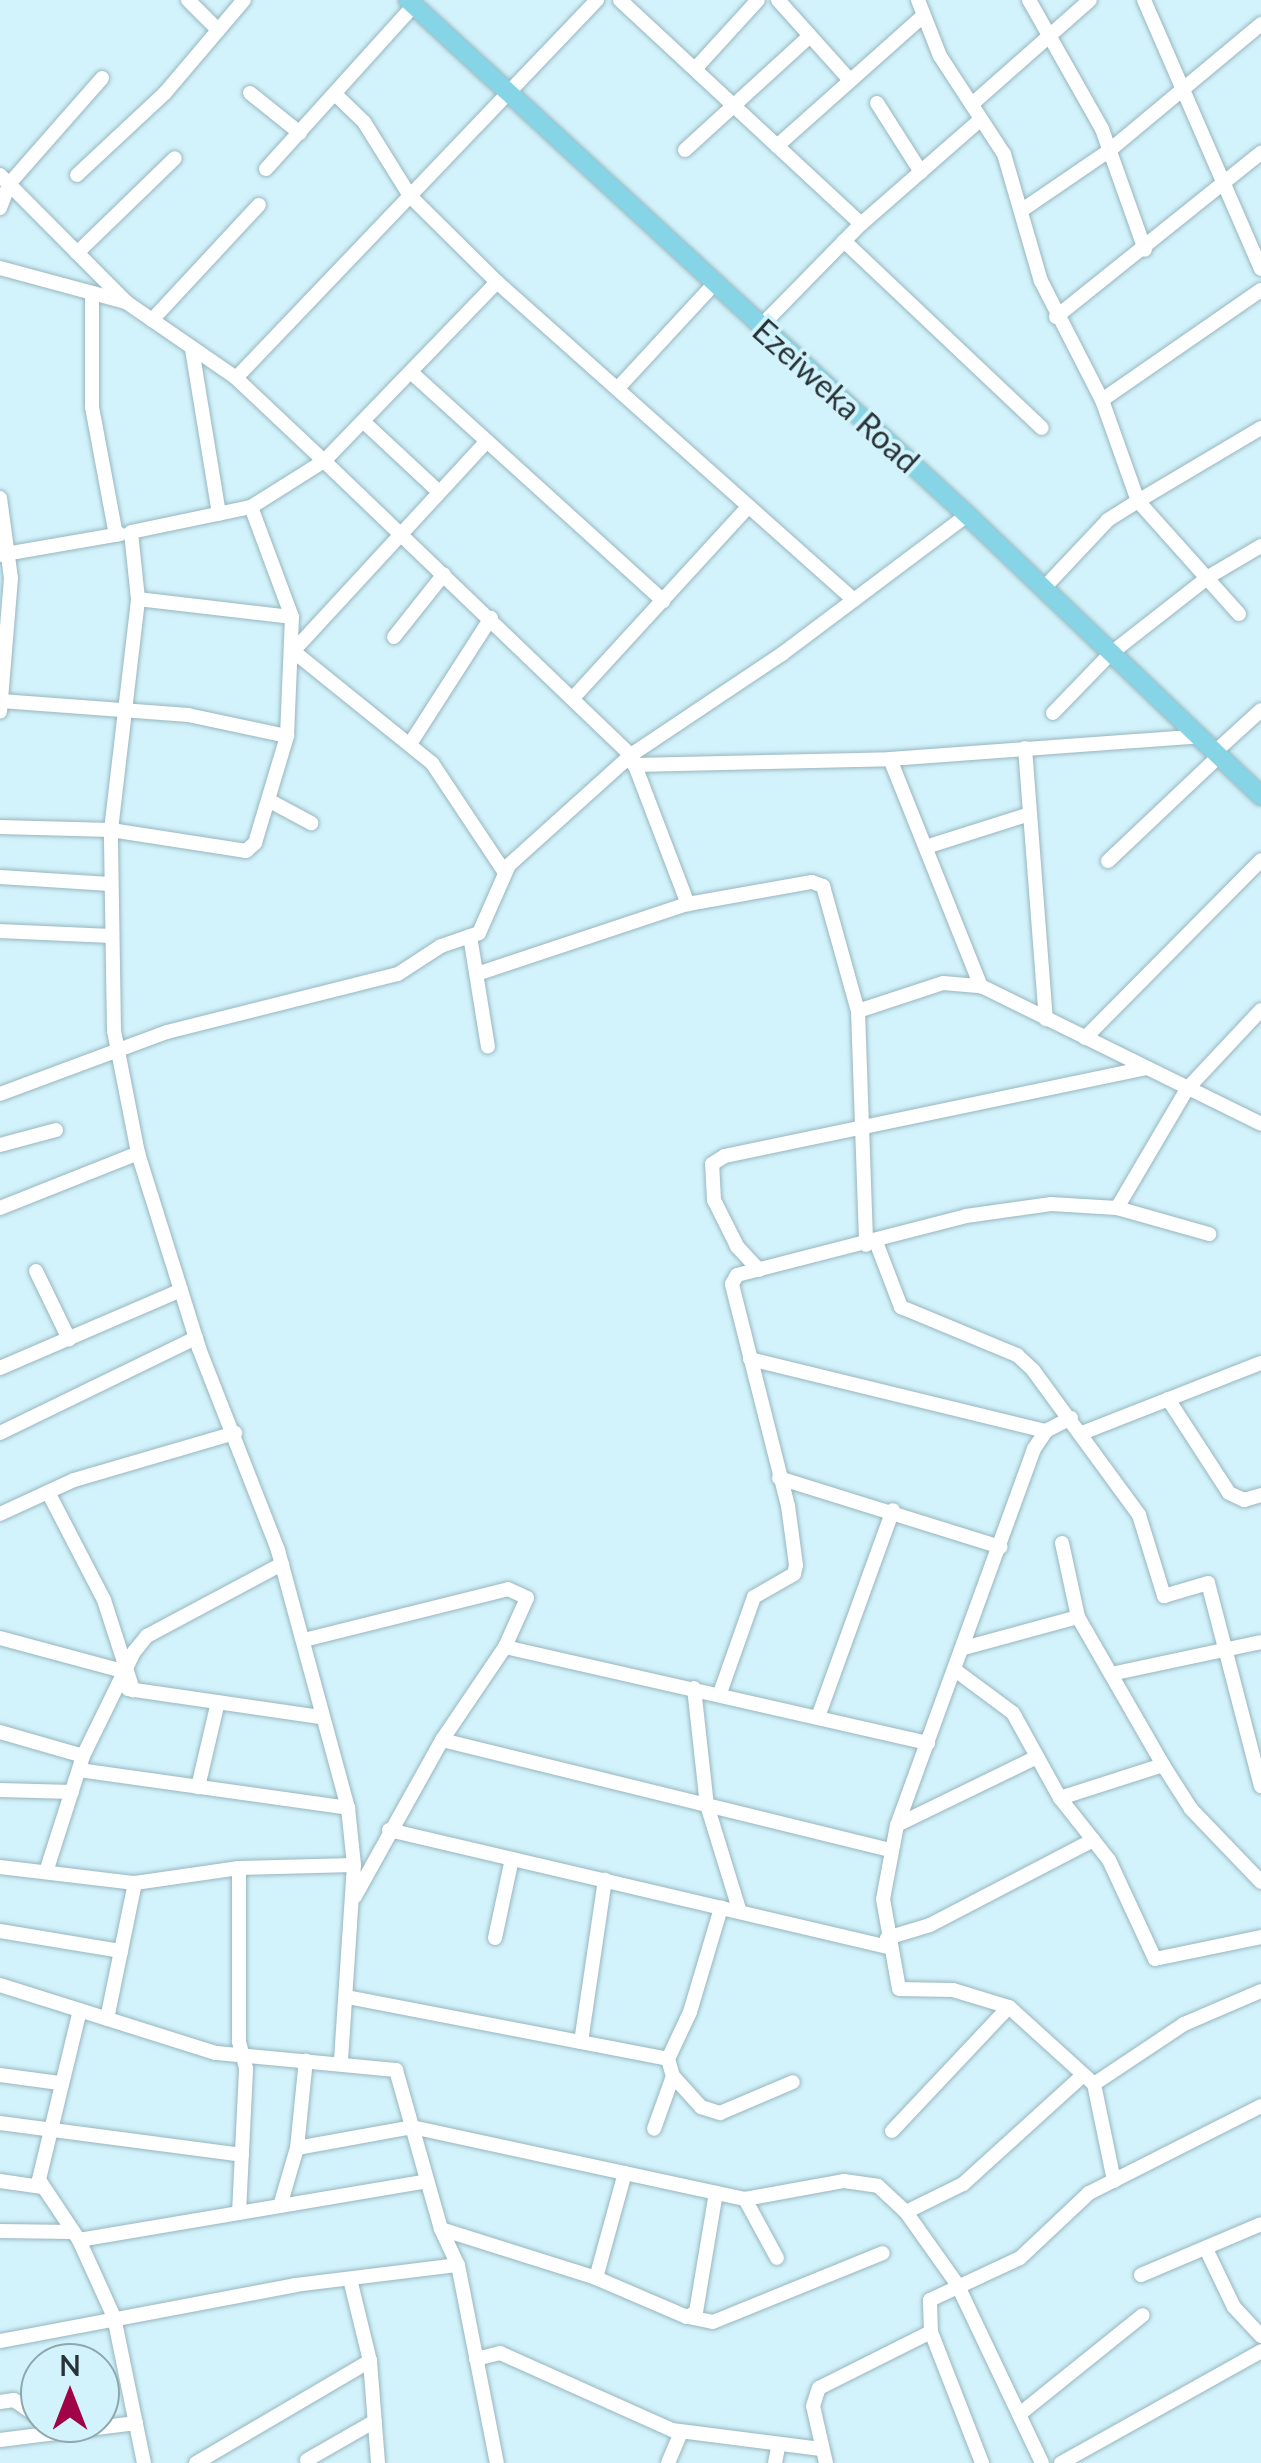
<!DOCTYPE html>
<html>
<head>
<meta charset="utf-8">
<style>
	body { margin:0 }
	#map { position:relative; width:1261px; height:2463px; overflow:hidden; background:#d3f3fc; font-family:Lato,sans-serif }
	div>[style] { position:absolute }
	[style*='--x'] { left:calc(var(--x)*1px); top:calc(var(--y)*1px); width:calc(var(--w)*1px); rotate:calc(var(--a)*1deg) }
	.roads { filter:drop-shadow(0 0 2px #97b6be) drop-shadow(0 0 2px #97b6be) }
	.minor>* { height:14px; margin:-7px; padding:0 7px; transform-origin:7px; border-radius:7px; background:#fff }
	.major>* { height:18px; margin:-9px; padding:0 9px; transform-origin:9px; border-radius:9px; background:#86d5e6 }
	span { translate:-50% -50%; white-space:nowrap; text-align:center; line-height:1.15; -webkit-text-stroke:8px #d3f3fc; paint-order:stroke }
	.street-label { font-size:32px; color:#273337 }
	.north { position:absolute; left:20px; top:2343px; width:100px; height:100px; box-sizing:border-box; background:#d3f3fc; border:2px solid #8ea6ad; border-radius:50%; rotate:0deg; font-size:28px; font-weight:700; line-height:40px; text-align:center; color:#273337 }
	.north::after { content:''; display:block; margin:auto; width:35px; height:45px; background:#a00446; clip-path:polygon(50% 0,100% 100%,50% 72%,0 100%) }
</style>
</head>
<body>
<div id="map">
	<div class="roads">
		<div class="minor">
			<i style="--x:188;--y:0;--w:42;--a:45"></i>
			<i style="--x:620;--y:0;--w:329;--a:42.9"></i>
			<i style="--x:778;--y:0;--w:103;--a:48.1"></i>
			<i style="--x:918;--y:0;--w:60;--a:68.6"></i>
			<i style="--x:940;--y:56;--w:117;--a:56.9"></i>
			<i style="--x:1004;--y:154;--w:132;--a:73.8"></i>
			<i style="--x:1041;--y:281;--w:134;--a:62.9"></i>
			<i style="--x:1102;--y:400;--w:107;--a:70.4"></i>
			<i style="--x:1138;--y:501;--w:36;--a:148"></i>
			<i style="--x:1108;--y:520;--w:95;--a:133.3"></i>
			<i style="--x:1029;--y:0;--w:148;--a:60.5"></i>
			<i style="--x:1102;--y:129;--w:128;--a:70.4"></i>
			<i style="--x:1144;--y:0;--w:293;--a:66.5"></i>
			<i style="--x:695;--y:69;--w:93;--a:-47.6"></i>
			<i style="--x:250;--y:93;--w:64;--a:38.7"></i>
			<i style="--x:335;--y:94;--w:40;--a:44"></i>
			<i style="--x:364;--y:122;--w:87;--a:58.1"></i>
			<i style="--x:410;--y:196;--w:122;--a:44.7"></i>
			<i style="--x:497;--y:282;--w:249;--a:134"></i>
			<i style="--x:324;--y:461;--w:425;--a:43.8"></i>
			<i style="--x:631;--y:755;--w:182;--a:-33.8"></i>
			<i style="--x:782;--y:654;--w:231;--a:-36.9"></i>
			<i style="--x:877;--y:103;--w:82;--a:57.5"></i>
			<i style="--x:972;--y:104;--w:157;--a:-41.4"></i>
			<i style="--x:777;--y:146;--w:194;--a:-41.7"></i>
			<i style="--x:685;--y:150;--w:169;--a:-42.4"></i>
			<i style="--x:266;--y:169;--w:221;--a:-47.9"></i>
			<i style="--x:0;--y:175;--w:179;--a:45.2"></i>
			<i style="--x:77;--y:175;--w:120;--a:-43"></i>
			<i style="--x:165;--y:93;--w:122;--a:-49.7"></i>
			<i style="--x:0;--y:208;--w:26;--a:-69"></i>
			<i style="--x:9;--y:184;--w:141;--a:-48.7"></i>
			<i style="--x:1025;--y:208;--w:103;--a:-34.3"></i>
			<i style="--x:1110;--y:150;--w:197;--a:-39.8"></i>
			<i style="--x:844;--y:241;--w:272;--a:43.4"></i>
			<i style="--x:77;--y:253;--w:136;--a:-44.1"></i>
			<i style="--x:0;--y:268;--w:131;--a:15.1"></i>
			<i style="--x:126;--y:302;--w:134;--a:34.6"></i>
			<i style="--x:497;--y:282;--w:478;--a:41.7"></i>
			<i style="--x:92;--y:296;--w:111;--a:90"></i>
			<i style="--x:92;--y:407;--w:130;--a:79.4"></i>
			<i style="--x:1056;--y:317;--w:263;--a:-38.7"></i>
			<i style="--x:152;--y:320;--w:157;--a:-47.1"></i>
			<i style="--x:760;--y:327;--w:144;--a:-45.6"></i>
			<i style="--x:861;--y:224;--w:159;--a:-41.2"></i>
			<i style="--x:192;--y:349;--w:167;--a:80.7"></i>
			<i style="--x:413;--y:374;--w:338;--a:42.2"></i>
			<i style="--x:618;--y:388;--w:142;--a:-47.3"></i>
			<i style="--x:1102;--y:400;--w:193;--a:-34.7"></i>
			<i style="--x:366;--y:424;--w:100;--a:43"></i>
			<i style="--x:487;--y:441;--w:286;--a:132.7"></i>
			<i style="--x:293;--y:651;--w:179;--a:38.9"></i>
			<i style="--x:432;--y:763;--w:132;--a:56.4"></i>
			<i style="--x:0;--y:498;--w:81;--a:82.2"></i>
			<i style="--x:11;--y:578;--w:134;--a:94.7"></i>
			<i style="--x:0;--y:555;--w:122;--a:-9.9"></i>
			<i style="--x:138;--y:599;--w:155;--a:6.7"></i>
			<i style="--x:1239;--y:614;--w:152;--a:-131.8"></i>
			<i style="--x:1138;--y:501;--w:143;--a:-30.7"></i>
			<i style="--x:394;--y:637;--w:80;--a:-51.6"></i>
			<i style="--x:573;--y:698;--w:260;--a:-47.5"></i>
			<i style="--x:1;--y:701;--w:188;--a:4.3"></i>
			<i style="--x:188;--y:715;--w:101;--a:12"></i>
			<i style="--x:287;--y:736;--w:119;--a:-87.6"></i>
			<i style="--x:292;--y:617;--w:117;--a:-110.4"></i>
			<i style="--x:1053;--y:713;--w:82;--a:-46"></i>
			<i style="--x:1110;--y:654;--w:127;--a:-38"></i>
			<i style="--x:1210;--y:576;--w:59;--a:-30.5"></i>
			<i style="--x:410;--y:744;--w:150;--a:-57.3"></i>
			<i style="--x:1025;--y:748;--w:272;--a:85.6"></i>
			<i style="--x:1215;--y:752;--w:62;--a:-42.4"></i>
			<i style="--x:890;--y:759;--w:245;--a:68.2"></i>
			<i style="--x:634;--y:765;--w:256;--a:-1.3"></i>
			<i style="--x:890;--y:759;--w:311;--a:-4.2"></i>
			<i style="--x:270;--y:801;--w:47;--a:28.2"></i>
			<i style="--x:0;--y:827;--w:111;--a:1.5"></i>
			<i style="--x:111;--y:830;--w:137;--a:8.8"></i>
			<i style="--x:246;--y:851;--w:12;--a:-42"></i>
			<i style="--x:255;--y:843;--w:112;--a:-73.3"></i>
			<i style="--x:929;--y:846;--w:106;--a:-17.6"></i>
			<i style="--x:1108;--y:861;--w:153;--a:-43.4"></i>
			<i style="--x:0;--y:877;--w:110;--a:3.6"></i>
			<i style="--x:0;--y:931;--w:110;--a:2.6"></i>
			<i style="--x:470;--y:936;--w:112;--a:80.8"></i>
			<i style="--x:477;--y:974;--w:222;--a:-18.4"></i>
			<i style="--x:688;--y:904;--w:126;--a:-10.1"></i>
			<i style="--x:812;--y:882;--w:12;--a:20"></i>
			<i style="--x:823;--y:886;--w:130;--a:74.4"></i>
			<i style="--x:858;--y:1011;--w:234;--a:88"></i>
			<i style="--x:858;--y:1011;--w:89;--a:-18.2"></i>
			<i style="--x:943;--y:983;--w:38;--a:5"></i>
			<i style="--x:981;--y:986;--w:312;--a:26.2"></i>
			<i style="--x:1085;--y:1038;--w:250;--a:-45.3"></i>
			<i style="--x:0;--y:1094;--w:178;--a:-20.4"></i>
			<i style="--x:167;--y:1032;--w:238;--a:-14.1"></i>
			<i style="--x:398;--y:974;--w:51;--a:-33.1"></i>
			<i style="--x:441;--y:946;--w:40;--a:-18.9"></i>
			<i style="--x:479;--y:933;--w:74;--a:-66.2"></i>
			<i style="--x:509;--y:865;--w:164;--a:-42"></i>
			<i style="--x:631;--y:755;--w:160;--a:69.1"></i>
			<i style="--x:0;--y:1145;--w:58;--a:-15"></i>
			<i style="--x:0;--y:1208;--w:149;--a:-21.7"></i>
			<i style="--x:1117;--y:1208;--w:138;--a:-59.5"></i>
			<i style="--x:1187;--y:1089;--w:108;--a:-46.9"></i>
			<i style="--x:876;--y:1242;--w:70;--a:69"></i>
			<i style="--x:901;--y:1307;--w:126;--a:22.5"></i>
			<i style="--x:1017;--y:1355;--w:22;--a:43"></i>
			<i style="--x:1033;--y:1370;--w:180;--a:53.8"></i>
			<i style="--x:1139;--y:1515;--w:85;--a:72.8"></i>
			<i style="--x:1164;--y:1596;--w:46;--a:-16.5"></i>
			<i style="--x:1208;--y:1583;--w:210;--a:75.4"></i>
			<i style="--x:759;--y:1270;--w:33;--a:-133"></i>
			<i style="--x:737;--y:1246;--w:51;--a:-116.6"></i>
			<i style="--x:714;--y:1200;--w:36;--a:-93"></i>
			<i style="--x:712;--y:1164;--w:15;--a:-32"></i>
			<i style="--x:725;--y:1156;--w:429;--a:-11.8"></i>
			<i style="--x:36;--y:1271;--w:76;--a:64.1"></i>
			<i style="--x:750;--y:1359;--w:305;--a:13.7"></i>
			<i style="--x:0;--y:1368;--w:197;--a:-23.3"></i>
			<i style="--x:1168;--y:1399;--w:112;--a:57"></i>
			<i style="--x:1229;--y:1493;--w:17;--a:25"></i>
			<i style="--x:1244;--y:1500;--w:18;--a:-16"></i>
			<i style="--x:1071;--y:1418;--w:28;--a:153"></i>
			<i style="--x:1046;--y:1431;--w:22;--a:124"></i>
			<i style="--x:1034;--y:1449;--w:400;--a:110"></i>
			<i style="--x:897;--y:1825;--w:75;--a:100.7"></i>
			<i style="--x:883;--y:1899;--w:91;--a:79.9"></i>
			<i style="--x:899;--y:1989;--w:54;--a:1.1"></i>
			<i style="--x:953;--y:1990;--w:59;--a:16.9"></i>
			<i style="--x:1009;--y:2007;--w:115;--a:42.2"></i>
			<i style="--x:0;--y:1433;--w:218;--a:-25.9"></i>
			<i style="--x:1082;--y:1433;--w:192;--a:-21.4"></i>
			<i style="--x:779;--y:1478;--w:232;--a:17.3"></i>
			<i style="--x:48;--y:1492;--w:122;--a:62.6"></i>
			<i style="--x:104;--y:1600;--w:95;--a:72.1"></i>
			<i style="--x:0;--y:1514;--w:81;--a:-24.7"></i>
			<i style="--x:74;--y:1480;--w:168;--a:-16.3"></i>
			<i style="--x:1062;--y:1543;--w:76;--a:77.8"></i>
			<i style="--x:1078;--y:1617;--w:171;--a:60.1"></i>
			<i style="--x:1163;--y:1765;--w:52;--a:57.5"></i>
			<i style="--x:1191;--y:1809;--w:101;--a:46.2"></i>
			<i style="--x:0;--y:1638;--w:126;--a:15.1"></i>
			<i style="--x:304;--y:1640;--w:210;--a:-14"></i>
			<i style="--x:508;--y:1589;--w:21;--a:25"></i>
			<i style="--x:527;--y:1598;--w:54;--a:114.2"></i>
			<i style="--x:505;--y:1647;--w:112;--a:124.1"></i>
			<i style="--x:442;--y:1740;--w:179;--a:119.1"></i>
			<i style="--x:505;--y:1647;--w:434;--a:12.8"></i>
			<i style="--x:964;--y:1648;--w:118;--a:-15.2"></i>
			<i style="--x:955;--y:1670;--w:72;--a:36.6"></i>
			<i style="--x:1013;--y:1713;--w:97;--a:61.1"></i>
			<i style="--x:1060;--y:1798;--w:79;--a:51.7"></i>
			<i style="--x:1109;--y:1860;--w:109;--a:65.1"></i>
			<i style="--x:1155;--y:1959;--w:108;--a:-11.7"></i>
			<i style="--x:1111;--y:1674;--w:153;--a:-12"></i>
			<i style="--x:694;--y:1688;--w:118;--a:83.7"></i>
			<i style="--x:707;--y:1805;--w:112;--a:72.9"></i>
			<i style="--x:128;--y:1689;--w:194;--a:8.3"></i>
			<i style="--x:720;--y:1693;--w:102;--a:-70.5"></i>
			<i style="--x:754;--y:1597;--w:46;--a:-29.9"></i>
			<i style="--x:794;--y:1574;--w:9;--a:-77"></i>
			<i style="--x:796;--y:1565;--w:60;--a:-97.7"></i>
			<i style="--x:788;--y:1506;--w:229;--a:-104.2"></i>
			<i style="--x:732;--y:1284;--w:10;--a:-61"></i>
			<i style="--x:737;--y:1275;--w:236;--a:-14.4"></i>
			<i style="--x:966;--y:1216;--w:86;--a:-8"></i>
			<i style="--x:1051;--y:1204;--w:66;--a:3.5"></i>
			<i style="--x:1117;--y:1208;--w:96;--a:15.8"></i>
			<i style="--x:818;--y:1717;--w:220;--a:-70.1"></i>
			<i style="--x:0;--y:1732;--w:86;--a:16.1"></i>
			<i style="--x:442;--y:1740;--w:462;--a:13.8"></i>
			<i style="--x:79;--y:1770;--w:272;--a:8"></i>
			<i style="--x:198;--y:1787;--w:87;--a:-76.8"></i>
			<i style="--x:0;--y:1790;--w:72;--a:1.6"></i>
			<i style="--x:1060;--y:1798;--w:108;--a:-17.8"></i>
			<i style="--x:897;--y:1825;--w:153;--a:-25.9"></i>
			<i style="--x:389;--y:1830;--w:513;--a:13.2"></i>
			<i style="--x:0;--y:1867;--w:136;--a:6.8"></i>
			<i style="--x:135;--y:1883;--w:105;--a:-8.2"></i>
			<i style="--x:239;--y:1868;--w:115;--a:-1.5"></i>
			<i style="--x:46;--y:1872;--w:122;--a:-72.3"></i>
			<i style="--x:83;--y:1756;--w:116;--a:-63.9"></i>
			<i style="--x:134;--y:1652;--w:21;--a:-51"></i>
			<i style="--x:147;--y:1636;--w:153;--a:-28.1"></i>
			<i style="--x:0;--y:1931;--w:123;--a:9.4"></i>
			<i style="--x:495;--y:1938;--w:81;--a:-77.9"></i>
			<i style="--x:887;--y:1938;--w:45;--a:-16.8"></i>
			<i style="--x:930;--y:1925;--w:184;--a:-27.5"></i>
			<i style="--x:0;--y:1985;--w:226;--a:17.5"></i>
			<i style="--x:216;--y:2053;--w:181;--a:5.4"></i>
			<i style="--x:396;--y:2070;--w:165;--a:74.2"></i>
			<i style="--x:441;--y:2229;--w:40;--a:65"></i>
			<i style="--x:458;--y:2265;--w:202;--a:78.9"></i>
			<i style="--x:347;--y:1997;--w:327;--a:10.9"></i>
			<i style="--x:668;--y:2059;--w:18;--a:74"></i>
			<i style="--x:673;--y:2076;--w:56;--a:109.7"></i>
			<i style="--x:80;--y:2010;--w:175;--a:103.6"></i>
			<i style="--x:39;--y:2180;--w:72;--a:56.3"></i>
			<i style="--x:79;--y:2240;--w:85;--a:65.6"></i>
			<i style="--x:114;--y:2317;--w:149;--a:78.4"></i>
			<i style="--x:107;--y:2019;--w:139;--a:-78.4"></i>
			<i style="--x:581;--y:2042;--w:164;--a:-81.6"></i>
			<i style="--x:668;--y:2059;--w:52;--a:-64.9"></i>
			<i style="--x:690;--y:2012;--w:109;--a:-73.4"></i>
			<i style="--x:341;--y:2060;--w:195;--a:-86.2"></i>
			<i style="--x:354;--y:1865;--w:57;--a:-96"></i>
			<i style="--x:348;--y:1808;--w:267;--a:-105.2"></i>
			<i style="--x:278;--y:1550;--w:217;--a:-111.4"></i>
			<i style="--x:199;--y:1348;--w:204;--a:-107.4"></i>
			<i style="--x:138;--y:1153;--w:124;--a:-101.1"></i>
			<i style="--x:114;--y:1031;--w:201;--a:-90.9"></i>
			<i style="--x:111;--y:830;--w:233;--a:-83.3"></i>
			<i style="--x:138;--y:599;--w:67;--a:-96"></i>
			<i style="--x:131;--y:532;--w:123;--a:-11.8"></i>
			<i style="--x:251;--y:507;--w:86;--a:-32.2"></i>
			<i style="--x:324;--y:461;--w:121;--a:-136.7"></i>
			<i style="--x:236;--y:378;--w:523;--a:-46.32"></i>
			<i style="--x:0;--y:2075;--w:60;--a:7.7"></i>
			<i style="--x:673;--y:2076;--w:42;--a:47.9"></i>
			<i style="--x:701;--y:2107;--w:20;--a:18"></i>
			<i style="--x:720;--y:2113;--w:79;--a:-23"></i>
			<i style="--x:1094;--y:2084;--w:108;--a:-33.7"></i>
			<i style="--x:1184;--y:2024;--w:84;--a:-23.2"></i>
			<i style="--x:1094;--y:2084;--w:99;--a:78.3"></i>
			<i style="--x:0;--y:2123;--w:244;--a:7.5"></i>
			<i style="--x:892;--y:2131;--w:170;--a:-46.7"></i>
			<i style="--x:297;--y:2148;--w:117;--a:-10.3"></i>
			<i style="--x:412;--y:2127;--w:341;--a:12.2"></i>
			<i style="--x:745;--y:2199;--w:101;--a:-10.3"></i>
			<i style="--x:844;--y:2181;--w:34;--a:8"></i>
			<i style="--x:878;--y:2186;--w:38;--a:43"></i>
			<i style="--x:906;--y:2212;--w:88;--a:54.7"></i>
			<i style="--x:957;--y:2284;--w:198;--a:64.6"></i>
			<i style="--x:0;--y:2181;--w:41;--a:8.3"></i>
			<i style="--x:745;--y:2199;--w:67;--a:61.5"></i>
			<i style="--x:280;--y:2206;--w:60;--a:-73.7"></i>
			<i style="--x:297;--y:2148;--w:88;--a:-84.2"></i>
			<i style="--x:906;--y:2212;--w:64;--a:-26.2"></i>
			<i style="--x:963;--y:2184;--w:159;--a:-42.2"></i>
			<i style="--x:239;--y:2213;--w:145;--a:-87.2"></i>
			<i style="--x:246;--y:2068;--w:28;--a:-105"></i>
			<i style="--x:239;--y:2041;--w:173;--a:-90"></i>
			<i style="--x:441;--y:2229;--w:163;--a:17.5"></i>
			<i style="--x:596;--y:2278;--w:99;--a:23.2"></i>
			<i style="--x:687;--y:2317;--w:10;--a:-29"></i>
			<i style="--x:696;--y:2312;--w:121;--a:-80.5"></i>
			<i style="--x:0;--y:2231;--w:73;--a:0.8"></i>
			<i style="--x:79;--y:2240;--w:352;--a:-9.6"></i>
			<i style="--x:1207;--y:2251;--w:62;--a:64.3"></i>
			<i style="--x:1234;--y:2307;--w:40;--a:47"></i>
			<i style="--x:1141;--y:2275;--w:130;--a:-23"></i>
			<i style="--x:596;--y:2278;--w:109;--a:-74.6"></i>
			<i style="--x:350;--y:2279;--w:84;--a:76.3"></i>
			<i style="--x:370;--y:2361;--w:102;--a:85.5"></i>
			<i style="--x:688;--y:2317;--w:25;--a:11"></i>
			<i style="--x:713;--y:2322;--w:183;--a:-22.1"></i>
			<i style="--x:931;--y:2332;--w:141;--a:68.7"></i>
			<i style="--x:0;--y:2341;--w:300;--a:-10.7"></i>
			<i style="--x:295;--y:2285;--w:164;--a:-7"></i>
			<i style="--x:476;--y:2359;--w:25;--a:-14"></i>
			<i style="--x:500;--y:2353;--w:188;--a:24.1"></i>
			<i style="--x:672;--y:2430;--w:150;--a:7.3"></i>
			<i style="--x:0;--y:2402;--w:14;--a:-8"></i>
			<i style="--x:14;--y:2400;--w:32;--a:35"></i>
			<i style="--x:1021;--y:2413;--w:156;--a:-38.8"></i>
			<i style="--x:0;--y:2440;--w:137;--a:-7.1"></i>
			<i style="--x:307;--y:2460;--w:78;--a:-29.8"></i>
			<i style="--x:196;--y:2463;--w:202;--a:-30.4"></i>
			<i style="--x:668;--y:2463;--w:34;--a:-67"></i>
			<i style="--x:775;--y:2463;--w:15;--a:-79"></i>
			<i style="--x:826;--y:2463;--w:58;--a:-102.8"></i>
			<i style="--x:813;--y:2406;--w:19;--a:-72"></i>
			<i style="--x:819;--y:2388;--w:125;--a:-26.6"></i>
			<i style="--x:931;--y:2332;--w:32;--a:-92"></i>
			<i style="--x:930;--y:2300;--w:99;--a:-25"></i>
			<i style="--x:1020;--y:2258;--w:95;--a:-43.3"></i>
			<i style="--x:1089;--y:2193;--w:193;--a:-26.8"></i>
			<i style="--x:1061;--y:2463;--w:229;--a:-29.2"></i>
		</div>
		<div class="major">
			<i style="--x:408;--y:0;--w:760;--a:42.65"></i>
			<i style="--x:967;--y:515;--w:407;--a:43.7"></i>
		</div>
	</div>
	<div class="street-label">
		<span style="left:836px;top:396px;rotate:42deg">Ezeiweka Road</span>
	</div>
	<div class="north">N</div>
</div>
</body>
</html>
